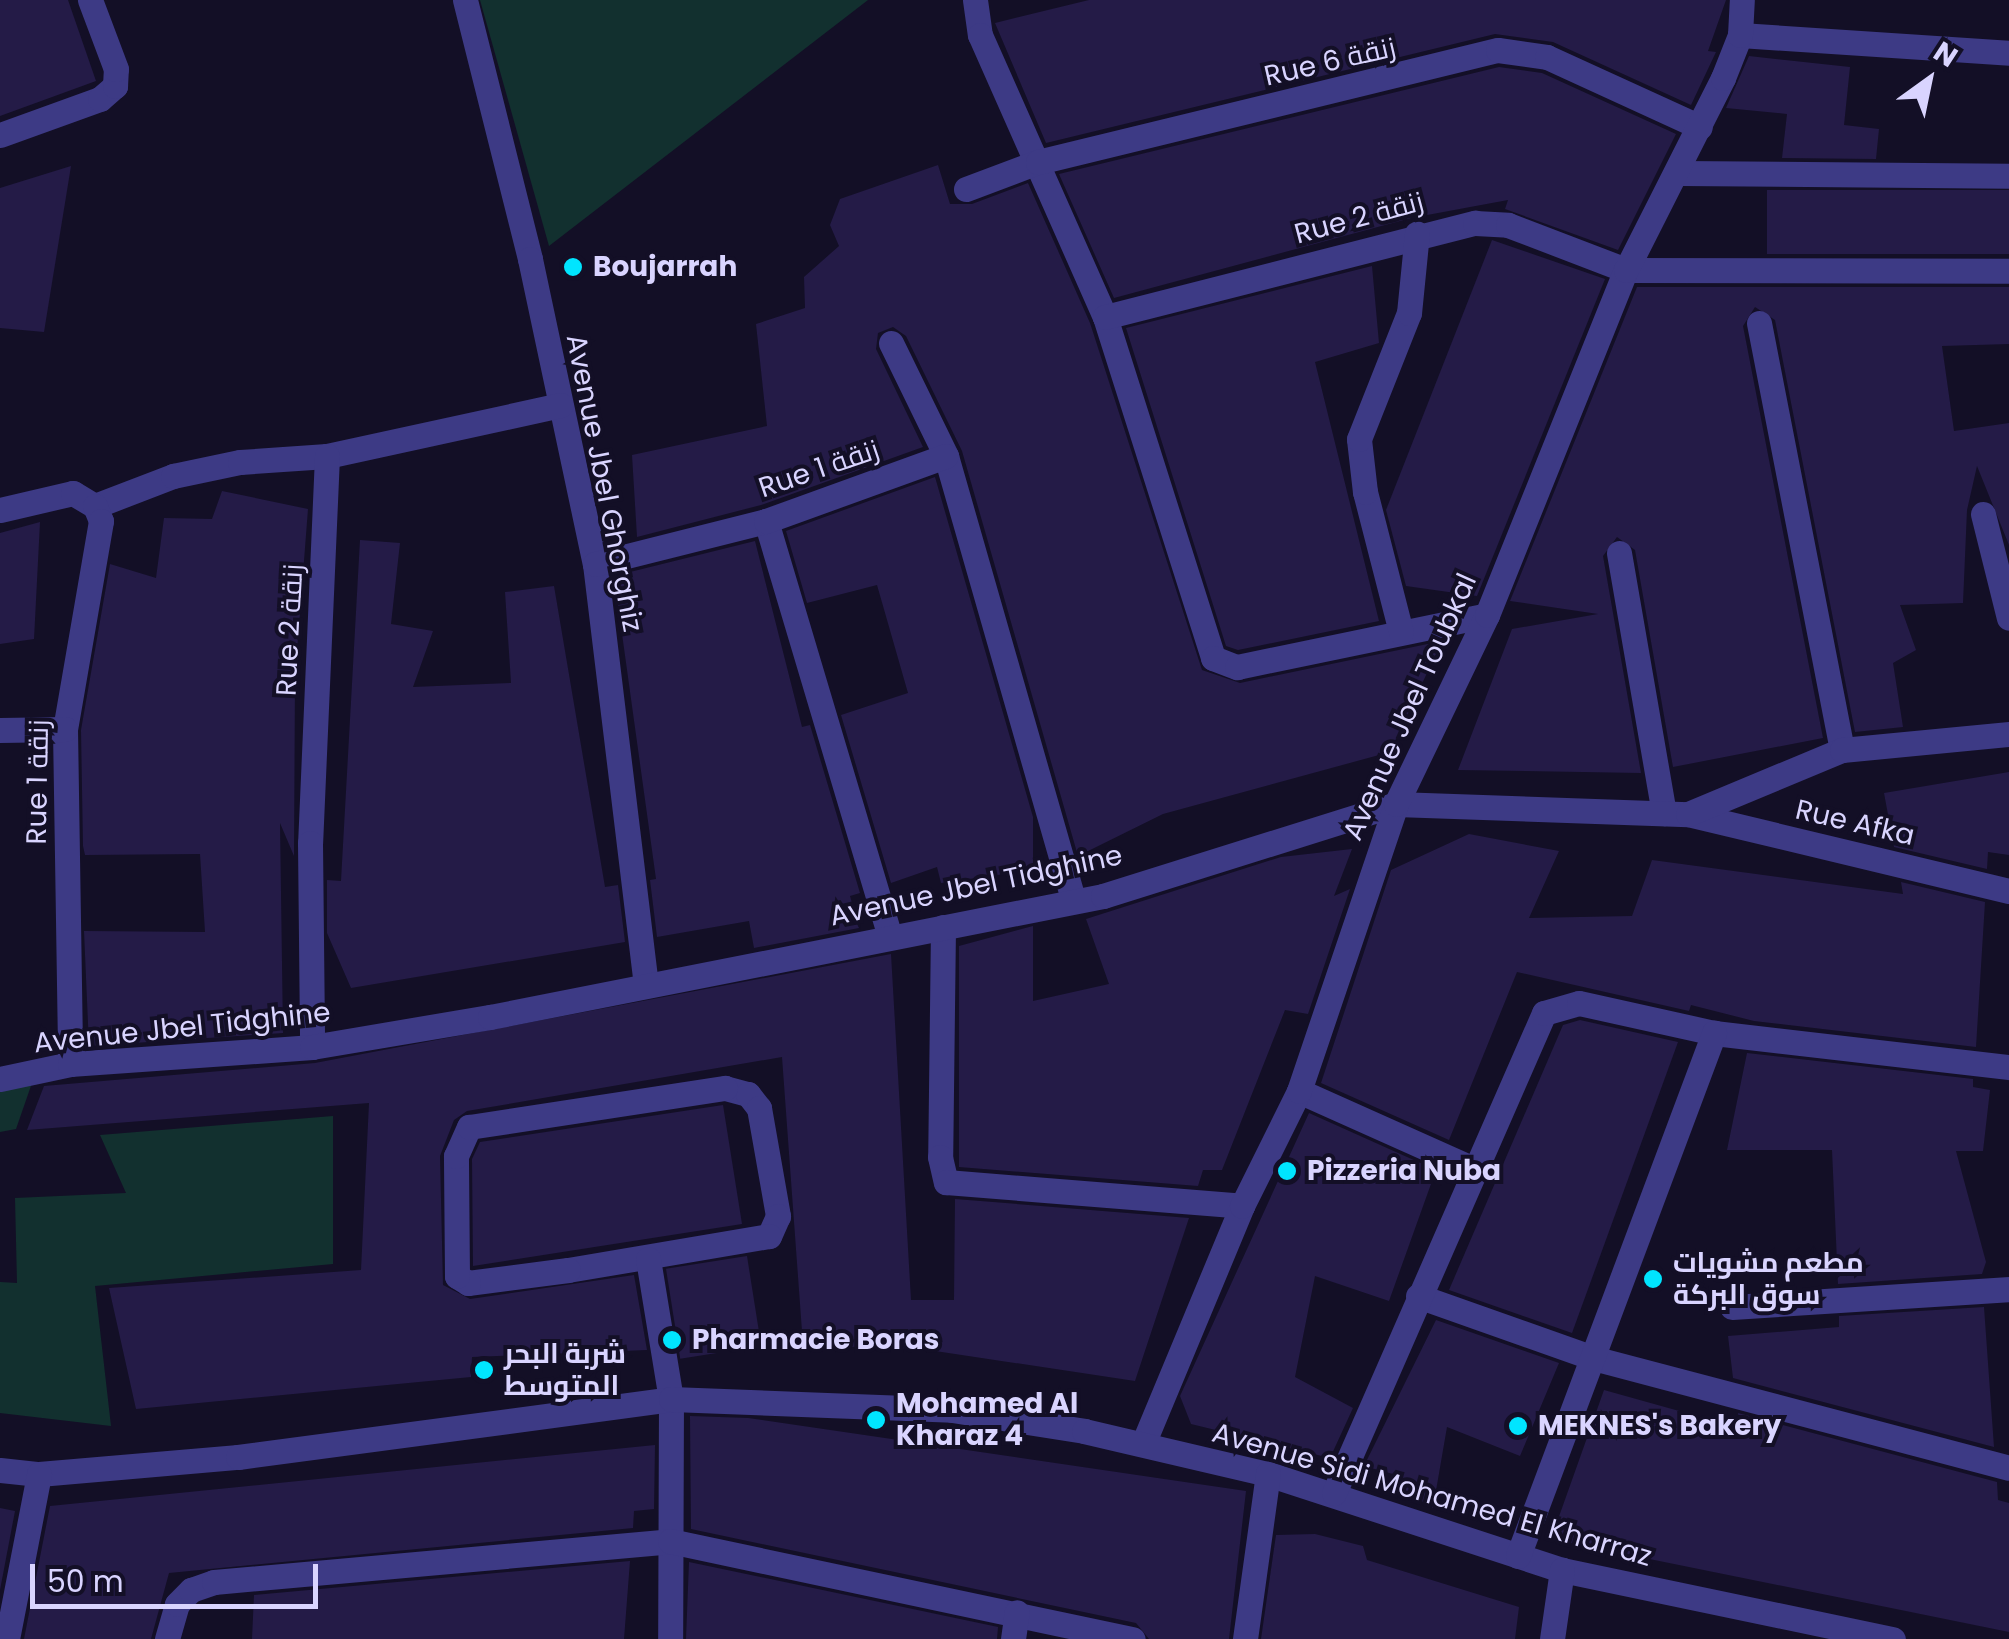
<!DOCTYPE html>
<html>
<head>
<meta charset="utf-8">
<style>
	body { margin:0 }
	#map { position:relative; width:2009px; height:1639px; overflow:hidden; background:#130f26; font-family:Poppins,Cairo,sans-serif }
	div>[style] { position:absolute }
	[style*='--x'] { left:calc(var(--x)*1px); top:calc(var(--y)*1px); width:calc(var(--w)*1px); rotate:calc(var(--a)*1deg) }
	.green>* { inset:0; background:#12302f }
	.building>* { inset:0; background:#241b47; transform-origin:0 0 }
	.minor>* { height:25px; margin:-12.5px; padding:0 12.5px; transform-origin:12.5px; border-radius:12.5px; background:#3d3a85 }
	.dots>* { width:28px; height:28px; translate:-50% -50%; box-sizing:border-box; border:5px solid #130f26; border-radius:50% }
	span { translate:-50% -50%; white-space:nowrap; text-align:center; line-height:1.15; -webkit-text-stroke:8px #130f26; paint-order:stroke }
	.street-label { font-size:28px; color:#d9d4ff }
	.poi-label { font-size:28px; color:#d9d4ff; font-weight:700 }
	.left { translate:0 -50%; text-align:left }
	.north { position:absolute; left:1879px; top:30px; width:100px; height:100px; -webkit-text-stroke:8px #130f26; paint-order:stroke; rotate:33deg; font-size:28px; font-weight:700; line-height:40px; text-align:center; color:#d9d4ff }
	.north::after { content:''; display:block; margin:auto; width:35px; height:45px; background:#d9d4ff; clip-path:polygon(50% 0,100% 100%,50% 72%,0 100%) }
	.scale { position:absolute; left:30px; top:1564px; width:288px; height:45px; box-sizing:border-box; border:5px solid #d9d4ff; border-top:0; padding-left:12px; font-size:30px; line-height:35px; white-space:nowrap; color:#d9d4ff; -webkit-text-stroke:8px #130f26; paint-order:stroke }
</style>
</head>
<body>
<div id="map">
	<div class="green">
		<i style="clip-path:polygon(480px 0,868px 0,549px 246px)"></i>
		<i style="clip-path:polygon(33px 1080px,16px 1129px,0 1132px,0 1092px)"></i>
		<i style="clip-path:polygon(333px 1116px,333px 1264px,95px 1286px,111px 1426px,0 1413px,0 1282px,17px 1283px,15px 1198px,126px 1193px,100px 1135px)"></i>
	</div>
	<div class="building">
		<i style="clip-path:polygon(0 0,68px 0,96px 81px,0 116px)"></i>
		<i style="clip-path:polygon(1089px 0,1726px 0,1708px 51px,1716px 52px,1691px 105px,1553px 42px,1495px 34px,1046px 143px,995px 23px)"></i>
		<i style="clip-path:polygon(1749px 56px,1850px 67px,1844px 125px,1879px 129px,1876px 159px,1782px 158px,1787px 114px,1726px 108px)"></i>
		<i style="clip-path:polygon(1499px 67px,1542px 73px,1676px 134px,1618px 250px,1505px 209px,1508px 200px,1411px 218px,1114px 298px,1059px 174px)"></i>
		<i style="clip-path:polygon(938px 165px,950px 204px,972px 204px,1028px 183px,1090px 323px,1202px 670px,1240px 683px,1442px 641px,1390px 752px,1163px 814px,1078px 856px,962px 451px,906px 336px,893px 327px,878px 333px,876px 349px,923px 447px,761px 505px,637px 537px,632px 455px,767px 426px,756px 324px,805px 308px,804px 277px,839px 246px,830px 225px,840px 199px)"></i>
		<i style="clip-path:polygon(71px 166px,44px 332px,0 328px,0 188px)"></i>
		<i style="left:1767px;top:190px;width:242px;height:64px"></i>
		<i style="clip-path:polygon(1492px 240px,1605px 279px,1477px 596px,1406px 586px,1386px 510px)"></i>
		<i style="clip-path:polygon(1372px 266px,1379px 343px,1315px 362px,1379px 621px,1238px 650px,1226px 646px,1126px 328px)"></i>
		<i style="clip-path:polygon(1637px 287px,2009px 287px,2009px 344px,1942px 346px,1954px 431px,2009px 423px,2009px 545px,1977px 466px,1967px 510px,1963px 603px,1900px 605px,1916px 650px,1893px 663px,1903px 727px,1855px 732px,1775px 320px,1755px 307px,1743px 326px,1823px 738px,1673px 767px,1635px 550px,1617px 537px,1603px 556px,1641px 773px,1458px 770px,1512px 629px,1598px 614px,1510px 601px)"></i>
		<i style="clip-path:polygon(935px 477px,1033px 817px,1033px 870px,941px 883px,937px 867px,891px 883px,841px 715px,908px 693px,877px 585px,807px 603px,786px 531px)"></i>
		<i style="clip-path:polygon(222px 491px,308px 509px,295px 677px,294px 856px,280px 823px,283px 1033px,89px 1046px,84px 931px,205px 932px,200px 854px,85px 855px,83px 846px,81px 730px,110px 564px,156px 578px,164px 518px,212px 519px)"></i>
		<i style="clip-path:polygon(40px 522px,34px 639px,0 644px,0 533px)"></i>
		<i style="clip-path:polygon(360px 540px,400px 543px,391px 624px,433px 631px,413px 687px,511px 683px,505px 592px,554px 586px,605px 887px,618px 885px,625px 942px,351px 988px,327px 933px,327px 880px,341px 881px)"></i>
		<i style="clip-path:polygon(755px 541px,802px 727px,810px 725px,860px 893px,850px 896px,859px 928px,754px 948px,749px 921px,657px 937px,650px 880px,656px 879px,614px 576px)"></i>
		<i style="clip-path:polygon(2009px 772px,2009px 855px,1988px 852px,1987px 869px,1894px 847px,1884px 793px)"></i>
		<i style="clip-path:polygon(1469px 834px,1559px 851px,1529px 918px,1632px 916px,1652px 860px,1903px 894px,1901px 882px,1985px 902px,1976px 1047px,1754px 1021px,1691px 1005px,1689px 1011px,1517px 972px,1449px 1140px,1321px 1083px,1391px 870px)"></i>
		<i style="clip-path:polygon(1352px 849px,1334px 896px,1350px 889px,1308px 1014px,1285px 1010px,1222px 1170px,1203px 1170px,1198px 1186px,959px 1167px,959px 946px,1033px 926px,1033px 1001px,1109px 984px,1086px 919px,1281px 857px)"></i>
		<i style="clip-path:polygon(891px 954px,911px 1300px,954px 1300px,955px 1199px,1189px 1218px,1135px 1381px,922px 1349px,803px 1345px,782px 1057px,467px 1111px,454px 1120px,440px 1156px,443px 1285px,470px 1299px,634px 1275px,647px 1350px,472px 1357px,471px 1377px,136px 1409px,109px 1288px,361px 1270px,369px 1103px,27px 1130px,44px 1086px,315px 1063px)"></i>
		<i style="clip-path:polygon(1580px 1020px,1678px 1042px,1572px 1333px,1449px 1290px,1563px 1025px)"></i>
		<i style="clip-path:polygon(1747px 1053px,1973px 1079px,1973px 1087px,1990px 1090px,1983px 1151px,1956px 1151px,1986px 1262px,1982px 1274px,1838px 1284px,1832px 1150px,1727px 1150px)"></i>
		<i style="clip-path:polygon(723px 1105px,742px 1224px,473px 1266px,472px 1159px,480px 1142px)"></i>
		<i style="clip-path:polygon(1309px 1113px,1436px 1170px,1389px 1301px,1315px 1276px,1295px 1377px,1353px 1408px,1330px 1458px,1191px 1424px,1180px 1396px)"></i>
		<i style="left:747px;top:1256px;width:91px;height:82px;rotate:81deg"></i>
		<i style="clip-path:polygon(1984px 1307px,1994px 1447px,1733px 1378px,1728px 1336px,1839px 1327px,1839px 1316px)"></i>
		<i style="clip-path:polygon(1436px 1320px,1559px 1363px,1520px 1456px,1447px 1427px,1433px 1508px,1392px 1483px,1393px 1474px,1364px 1466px)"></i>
		<i style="clip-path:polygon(1604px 1390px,1740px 1428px,1738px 1413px,1997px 1482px,1998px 1500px,2009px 1503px,2009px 1632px,1551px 1539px)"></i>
		<i style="clip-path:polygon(690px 1416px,748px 1418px,1246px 1491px,1229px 1639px,1149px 1639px,1136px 1623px,691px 1529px)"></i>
		<i style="clip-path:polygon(655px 1445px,654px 1509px,634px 1511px,633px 1528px,169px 1573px,151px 1639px,24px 1639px,50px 1506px)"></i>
		<i style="clip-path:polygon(0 1508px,15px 1511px,0 1590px)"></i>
		<i style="clip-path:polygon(1315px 1534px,1363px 1546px,1367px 1560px,1519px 1607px,1515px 1639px,1261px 1639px,1276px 1535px)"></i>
		<i style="clip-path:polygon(630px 1561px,624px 1639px,252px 1639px,254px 1595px)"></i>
		<i style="clip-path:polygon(689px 1562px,998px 1627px,997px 1639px,686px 1639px)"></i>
	</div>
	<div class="minor">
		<i style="--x:465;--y:0;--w:267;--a:75.9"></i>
		<i style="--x:530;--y:259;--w:312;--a:78"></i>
		<i style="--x:595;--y:564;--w:423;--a:83.1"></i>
		<i style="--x:975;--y:0;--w:35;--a:82"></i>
		<i style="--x:980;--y:35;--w:308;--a:66.1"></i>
		<i style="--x:1105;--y:317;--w:358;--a:72.4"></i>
		<i style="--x:1213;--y:658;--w:26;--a:21"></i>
		<i style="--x:1237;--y:667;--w:255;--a:-11.7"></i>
		<i style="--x:1740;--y:35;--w:270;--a:3.8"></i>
		<i style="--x:0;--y:135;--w:106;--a:-19.8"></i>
		<i style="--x:100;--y:99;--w:20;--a:-41"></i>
		<i style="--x:115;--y:86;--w:17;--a:-87"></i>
		<i style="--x:116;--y:69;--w:74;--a:-110.6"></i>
		<i style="--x:1680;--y:173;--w:329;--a:0.5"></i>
		<i style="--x:966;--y:189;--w:77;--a:-20.6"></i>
		<i style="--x:1038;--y:162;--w:473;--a:-13.7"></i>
		<i style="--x:1498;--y:50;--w:49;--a:8.1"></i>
		<i style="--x:1547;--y:57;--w:168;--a:24.6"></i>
		<i style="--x:1105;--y:317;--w:382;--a:-14.3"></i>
		<i style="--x:1475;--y:223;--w:33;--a:3"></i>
		<i style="--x:1508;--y:225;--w:126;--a:20.9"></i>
		<i style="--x:1626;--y:270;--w:383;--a:0.1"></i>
		<i style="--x:1759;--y:323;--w:435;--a:79"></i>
		<i style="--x:891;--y:343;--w:126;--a:64"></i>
		<i style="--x:946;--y:456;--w:463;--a:74"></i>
		<i style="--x:327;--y:456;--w:239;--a:-12.3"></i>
		<i style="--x:95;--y:506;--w:84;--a:-21"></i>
		<i style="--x:173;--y:476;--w:68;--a:-11.8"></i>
		<i style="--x:240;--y:462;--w:87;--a:-3.9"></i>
		<i style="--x:327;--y:456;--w:387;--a:92.5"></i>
		<i style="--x:310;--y:843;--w:204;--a:89.4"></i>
		<i style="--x:0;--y:510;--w:75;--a:-13.1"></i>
		<i style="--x:73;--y:493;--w:26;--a:31"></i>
		<i style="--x:95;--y:506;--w:16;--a:68"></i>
		<i style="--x:101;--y:521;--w:211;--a:99.8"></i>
		<i style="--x:65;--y:729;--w:335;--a:89.1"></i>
		<i style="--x:1983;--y:514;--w:107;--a:76"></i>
		<i style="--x:766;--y:521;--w:431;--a:73.4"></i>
		<i style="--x:1619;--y:553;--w:264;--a:80.2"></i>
		<i style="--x:595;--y:564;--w:176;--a:-14.1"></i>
		<i style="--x:766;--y:521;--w:191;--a:-19.9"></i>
		<i style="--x:1401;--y:632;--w:145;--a:-104.4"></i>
		<i style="--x:1365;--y:492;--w:53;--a:-96.5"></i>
		<i style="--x:1359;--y:439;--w:136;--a:-68.4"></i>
		<i style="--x:1409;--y:313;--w:80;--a:-84.3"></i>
		<i style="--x:0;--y:730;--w:65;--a:-0.9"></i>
		<i style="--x:1688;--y:814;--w:330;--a:13.5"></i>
		<i style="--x:943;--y:927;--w:230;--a:90.7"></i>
		<i style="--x:940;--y:1157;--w:26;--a:77"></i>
		<i style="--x:946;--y:1182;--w:297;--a:4.6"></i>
		<i style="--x:0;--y:1079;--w:72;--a:-12.1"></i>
		<i style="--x:70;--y:1064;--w:243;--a:-4"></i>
		<i style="--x:312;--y:1047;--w:181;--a:-9.6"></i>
		<i style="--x:490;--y:1017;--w:625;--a:-11.17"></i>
		<i style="--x:1103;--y:896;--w:307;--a:-17.4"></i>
		<i style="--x:1396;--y:804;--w:292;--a:2"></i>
		<i style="--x:1688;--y:814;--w:167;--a:-22.6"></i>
		<i style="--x:1842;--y:750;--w:168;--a:-5.5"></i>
		<i style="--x:725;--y:1088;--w:24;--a:15"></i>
		<i style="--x:748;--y:1094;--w:18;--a:52"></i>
		<i style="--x:759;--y:1108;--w:110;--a:80"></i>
		<i style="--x:778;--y:1216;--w:22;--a:114"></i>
		<i style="--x:769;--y:1236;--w:204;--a:170.4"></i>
		<i style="--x:568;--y:1270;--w:101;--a:172.6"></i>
		<i style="--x:468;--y:1283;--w:13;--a:-148"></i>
		<i style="--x:457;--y:1276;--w:120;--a:-90.5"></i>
		<i style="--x:456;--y:1156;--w:32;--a:-66"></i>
		<i style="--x:469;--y:1127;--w:259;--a:-8.7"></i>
		<i style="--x:1299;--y:1091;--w:188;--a:24.1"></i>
		<i style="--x:648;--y:1259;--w:142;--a:80.7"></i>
		<i style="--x:671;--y:1399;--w:240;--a:90.2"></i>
		<i style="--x:1418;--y:1296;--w:186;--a:19.5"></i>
		<i style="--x:1593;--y:1358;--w:430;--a:14.8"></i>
		<i style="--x:1732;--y:1307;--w:278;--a:-3.7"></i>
		<i style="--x:1143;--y:1444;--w:258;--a:-67.4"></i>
		<i style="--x:1242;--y:1206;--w:128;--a:-63.6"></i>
		<i style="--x:1299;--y:1091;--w:303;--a:-71.3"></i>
		<i style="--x:1396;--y:804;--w:210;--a:-64.3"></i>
		<i style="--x:1487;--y:615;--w:372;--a:-68.1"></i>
		<i style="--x:1626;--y:270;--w:215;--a:-63.2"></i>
		<i style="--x:1723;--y:78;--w:46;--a:-68.4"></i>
		<i style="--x:1740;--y:35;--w:35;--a:-87"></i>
		<i style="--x:0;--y:1470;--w:39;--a:6"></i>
		<i style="--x:39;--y:1474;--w:200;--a:-4.9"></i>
		<i style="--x:238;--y:1457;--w:437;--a:-7.6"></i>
		<i style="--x:671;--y:1399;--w:281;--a:2.2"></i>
		<i style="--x:952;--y:1410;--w:134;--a:9"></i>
		<i style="--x:1084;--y:1431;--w:189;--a:13.2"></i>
		<i style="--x:1268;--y:1474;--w:309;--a:18.1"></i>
		<i style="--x:1562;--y:1570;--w:338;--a:11.8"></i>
		<i style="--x:1334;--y:1493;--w:524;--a:-66.37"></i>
		<i style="--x:1544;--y:1013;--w:36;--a:-16"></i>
		<i style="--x:1579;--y:1003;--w:138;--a:12.5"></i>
		<i style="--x:1714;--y:1033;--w:297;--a:6.6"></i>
		<i style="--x:1518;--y:1556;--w:559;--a:-69.46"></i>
		<i style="--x:7;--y:1639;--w:168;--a:-79"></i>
		<i style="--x:167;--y:1639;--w:36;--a:-74"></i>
		<i style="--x:177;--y:1604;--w:20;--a:-45"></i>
		<i style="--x:191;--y:1590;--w:24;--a:-19"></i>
		<i style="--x:214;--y:1582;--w:458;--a:-5.1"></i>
		<i style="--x:670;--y:1541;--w:473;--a:12"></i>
		<i style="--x:1013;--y:1639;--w:27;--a:-82"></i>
		<i style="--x:1245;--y:1639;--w:167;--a:-82.1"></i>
		<i style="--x:1552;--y:1639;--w:70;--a:-81.8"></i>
	</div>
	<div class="dots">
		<i style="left:573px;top:267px;background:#00e5ff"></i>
		<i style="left:1287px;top:1171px;background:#00e5ff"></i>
		<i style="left:1653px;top:1279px;background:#00e5ff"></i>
		<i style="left:672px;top:1340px;background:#00e5ff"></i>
		<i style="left:484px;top:1370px;background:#00e5ff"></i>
		<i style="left:876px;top:1420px;background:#00e5ff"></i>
		<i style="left:1518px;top:1426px;background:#00e5ff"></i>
	</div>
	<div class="street-label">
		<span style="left:1330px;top:62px;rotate:-13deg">Rue 6 زنقة</span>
		<span style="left:1359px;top:218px;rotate:-15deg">Rue 2 زنقة</span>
		<span style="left:819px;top:469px;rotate:-19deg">Rue 1 زنقة</span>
		<span style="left:604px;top:483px;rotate:79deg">Avenue Jbel Ghorghiz</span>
		<span style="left:290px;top:630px;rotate:-87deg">Rue 2 زنقة</span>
		<span style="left:1410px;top:707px;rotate:-66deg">Avenue Jbel Toubkal</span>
		<span style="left:38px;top:782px;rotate:-89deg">Rue 1 زنقة</span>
		<span style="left:1855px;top:823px;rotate:13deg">Rue Afka</span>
		<span style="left:976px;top:886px;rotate:-12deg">Avenue Jbel Tidghine</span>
		<span style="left:182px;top:1028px;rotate:-6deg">Avenue Jbel Tidghine</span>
		<span style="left:1432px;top:1495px;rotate:16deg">Avenue Sidi Mohamed El Kharraz</span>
	</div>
	<div class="poi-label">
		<span class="left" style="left:593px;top:267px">Boujarrah</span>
		<span class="left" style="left:1307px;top:1171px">Pizzeria Nuba</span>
		<span class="left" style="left:1673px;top:1279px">مطعم مشويات<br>سوق البركة</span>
		<span class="left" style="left:692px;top:1340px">Pharmacie Boras</span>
		<span class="left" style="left:504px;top:1370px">شربة البحر<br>المتوسط</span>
		<span class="left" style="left:896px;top:1420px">Mohamed Al<br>Kharaz 4</span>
		<span class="left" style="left:1538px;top:1426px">MEKNES's Bakery</span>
	</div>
	<div class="north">N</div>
	<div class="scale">50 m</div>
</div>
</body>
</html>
